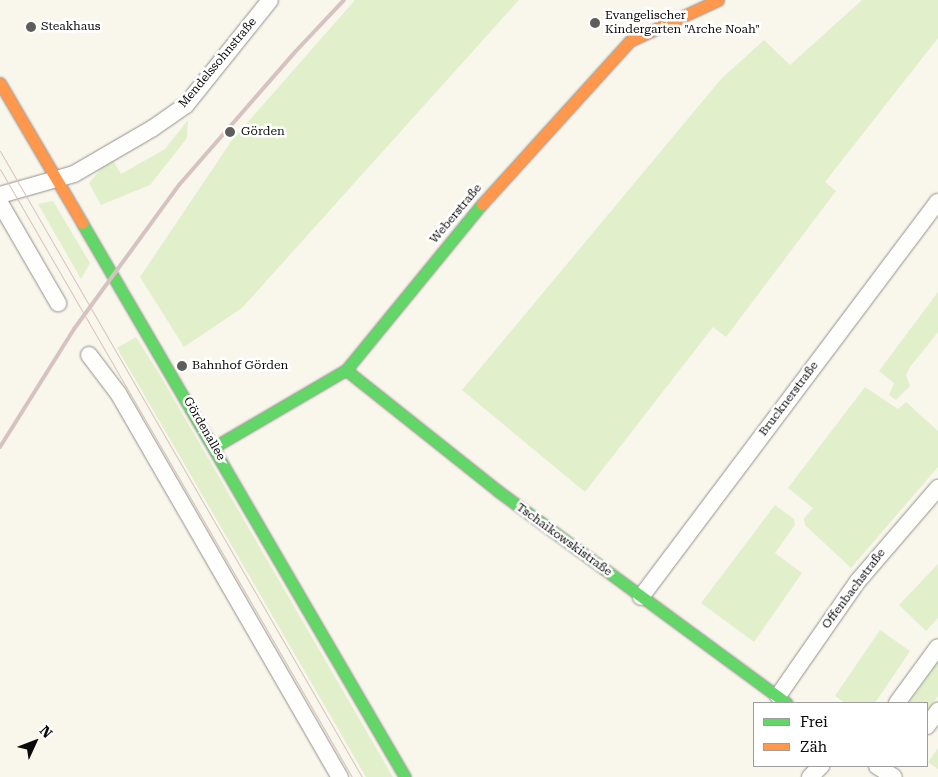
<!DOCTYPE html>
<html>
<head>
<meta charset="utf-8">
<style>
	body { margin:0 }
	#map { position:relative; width:938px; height:777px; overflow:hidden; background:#f9f6ec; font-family:"Roboto Serif",serif }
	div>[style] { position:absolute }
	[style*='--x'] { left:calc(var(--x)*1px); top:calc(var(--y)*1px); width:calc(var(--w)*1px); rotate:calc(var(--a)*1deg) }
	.green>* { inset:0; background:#e1f0ca }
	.roads { filter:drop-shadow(0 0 1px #92908c) drop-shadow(0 0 1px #92908c) }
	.street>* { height:16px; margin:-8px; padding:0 8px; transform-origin:8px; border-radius:8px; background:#fefefc }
	.fast>* { height:11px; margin:-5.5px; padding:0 5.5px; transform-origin:5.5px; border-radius:5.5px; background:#63d668 }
	.slow>* { height:11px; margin:-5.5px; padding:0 5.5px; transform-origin:5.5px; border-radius:5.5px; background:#ff974d }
	.tram>* { height:1px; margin:-0.5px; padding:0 0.5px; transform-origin:0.5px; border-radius:0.5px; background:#d7c2c2 }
	.rail>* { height:4px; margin:-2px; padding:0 2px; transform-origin:2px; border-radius:2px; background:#d7c2c2 }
	.dots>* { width:14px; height:14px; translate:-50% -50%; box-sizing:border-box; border:2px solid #fff; border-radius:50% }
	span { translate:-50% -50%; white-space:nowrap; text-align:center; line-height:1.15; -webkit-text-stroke:5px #fff; paint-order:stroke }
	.poi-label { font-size:12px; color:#0a0a0a }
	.left { translate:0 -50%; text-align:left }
	.street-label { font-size:12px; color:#0a0a0a }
	.legend { position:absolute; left:753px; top:702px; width:175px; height:65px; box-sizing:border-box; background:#fff; border:1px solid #9d9d9d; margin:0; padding:6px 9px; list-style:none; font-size:15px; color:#0a0a0a }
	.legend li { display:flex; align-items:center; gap:10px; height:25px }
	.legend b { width:25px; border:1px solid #9d9d9d }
	.north { position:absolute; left:10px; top:717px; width:50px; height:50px; -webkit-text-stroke:4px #fff; paint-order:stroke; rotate:47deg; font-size:14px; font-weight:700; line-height:20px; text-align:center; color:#0a0a0a }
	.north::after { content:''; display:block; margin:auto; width:18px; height:22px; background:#0a0a0a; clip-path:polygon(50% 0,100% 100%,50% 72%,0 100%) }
</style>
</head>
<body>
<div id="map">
	<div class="green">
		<i style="clip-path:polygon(355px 0,519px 0,242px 308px,184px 347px,140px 277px,232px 140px)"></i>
		<i style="clip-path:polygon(862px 0,938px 0,938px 38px,825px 182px,836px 191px,726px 337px,713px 327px,585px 492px,462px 390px,721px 79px,764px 40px,790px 65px)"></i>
		<i style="clip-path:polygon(188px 120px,187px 138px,150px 185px,101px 205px,89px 183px,111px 157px,121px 174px,165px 149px)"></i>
		<i style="clip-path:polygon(53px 201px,90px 263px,81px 279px,38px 204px)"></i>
		<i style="clip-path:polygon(938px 292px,938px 332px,910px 367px,906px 375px,910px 386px,896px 400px,889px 395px,894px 383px,879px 371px)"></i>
		<i style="clip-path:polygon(136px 337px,160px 375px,393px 777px,366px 777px,117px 348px)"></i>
		<i style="clip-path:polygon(865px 387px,898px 409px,906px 402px,938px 431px,938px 467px,851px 568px,805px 525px,804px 518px,813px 508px,788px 488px)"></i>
		<i style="clip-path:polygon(775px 505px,794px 519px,795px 525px,775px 553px,802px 573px,754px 642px,701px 603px)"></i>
		<i style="clip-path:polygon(938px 564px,938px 618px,926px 631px,899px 605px)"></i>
		<i style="clip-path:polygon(880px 630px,910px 651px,875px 703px,845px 703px,835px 696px)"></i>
		<i style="clip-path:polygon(938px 661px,938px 696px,927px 712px,927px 703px,909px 703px)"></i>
		<i style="clip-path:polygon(938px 748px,938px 769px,928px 762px)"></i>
	</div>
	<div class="roads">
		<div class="street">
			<i style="--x:0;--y:195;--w:77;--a:-15.8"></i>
			<i style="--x:74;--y:174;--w:91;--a:-30.2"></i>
			<i style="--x:153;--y:128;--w:40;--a:-34.9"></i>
			<i style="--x:186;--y:105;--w:134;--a:-51.3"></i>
			<i style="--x:0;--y:203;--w:116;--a:59.9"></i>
			<i style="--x:89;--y:355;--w:48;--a:52.7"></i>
			<i style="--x:118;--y:393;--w:444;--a:60"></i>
			<i style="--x:641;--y:597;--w:494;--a:-53.1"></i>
			<i style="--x:778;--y:696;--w:140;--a:-55.2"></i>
			<i style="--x:858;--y:581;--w:123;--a:-49.3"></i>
			<i style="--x:897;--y:703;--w:69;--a:-53.8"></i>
			<i style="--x:927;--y:726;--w:19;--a:-54"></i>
			<i style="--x:877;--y:766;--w:20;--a:33"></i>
			<i style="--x:810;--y:777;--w:16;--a:-45"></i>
		</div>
		<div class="fast">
			<i style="--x:82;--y:223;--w:641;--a:59.76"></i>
			<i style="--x:346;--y:370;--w:194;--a:38.5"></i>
			<i style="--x:498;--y:491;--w:358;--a:36.3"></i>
			<i style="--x:214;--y:447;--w:153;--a:-30.3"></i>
			<i style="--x:346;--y:370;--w:215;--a:-50.7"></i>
		</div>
		<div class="slow">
			<i style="--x:0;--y:83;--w:162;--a:59.6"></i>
			<i style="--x:482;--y:204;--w:220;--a:-47.8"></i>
			<i style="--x:630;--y:41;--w:97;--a:-25"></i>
		</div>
	</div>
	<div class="tram">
		<i style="--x:0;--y:151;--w:723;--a:59.96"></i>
		<i style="--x:0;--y:169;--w:703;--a:59.93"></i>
	</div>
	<div class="rail">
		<i style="--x:0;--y:447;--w:139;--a:-57.9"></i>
		<i style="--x:74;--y:329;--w:178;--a:-53.9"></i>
		<i style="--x:179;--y:185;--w:176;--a:-48.9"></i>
		<i style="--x:295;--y:52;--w:71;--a:-46.7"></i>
	</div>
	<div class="dots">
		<i style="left:595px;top:23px;background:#5e5d59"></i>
		<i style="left:31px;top:27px;background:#5e5d59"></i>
		<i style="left:230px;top:132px;background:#5e5d59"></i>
		<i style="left:182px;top:366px;background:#5e5d59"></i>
	</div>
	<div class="poi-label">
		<span class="left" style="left:605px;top:23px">Evangelischer<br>Kindergarten "Arche Noah"</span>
		<span class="left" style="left:41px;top:27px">Steakhaus</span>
		<span class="left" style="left:241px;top:132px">Görden</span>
		<span class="left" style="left:192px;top:366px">Bahnhof Görden</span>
	</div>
	<div class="street-label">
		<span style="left:218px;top:63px;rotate:-50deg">Mendelssohnstraße</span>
		<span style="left:456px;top:214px;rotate:-50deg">Weberstraße</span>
		<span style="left:789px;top:399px;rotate:-53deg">Brucknerstraße</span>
		<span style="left:204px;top:429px;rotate:60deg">Gördenallee</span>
		<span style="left:564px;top:540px;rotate:36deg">Tschaikowskistraße</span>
		<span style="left:854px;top:589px;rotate:-53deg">Offenbachstraße</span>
	</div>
	<ul class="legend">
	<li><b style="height:6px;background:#63d668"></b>Frei</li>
	<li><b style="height:6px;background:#ff974d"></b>Zäh</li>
	</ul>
	<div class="north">N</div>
</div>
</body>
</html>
